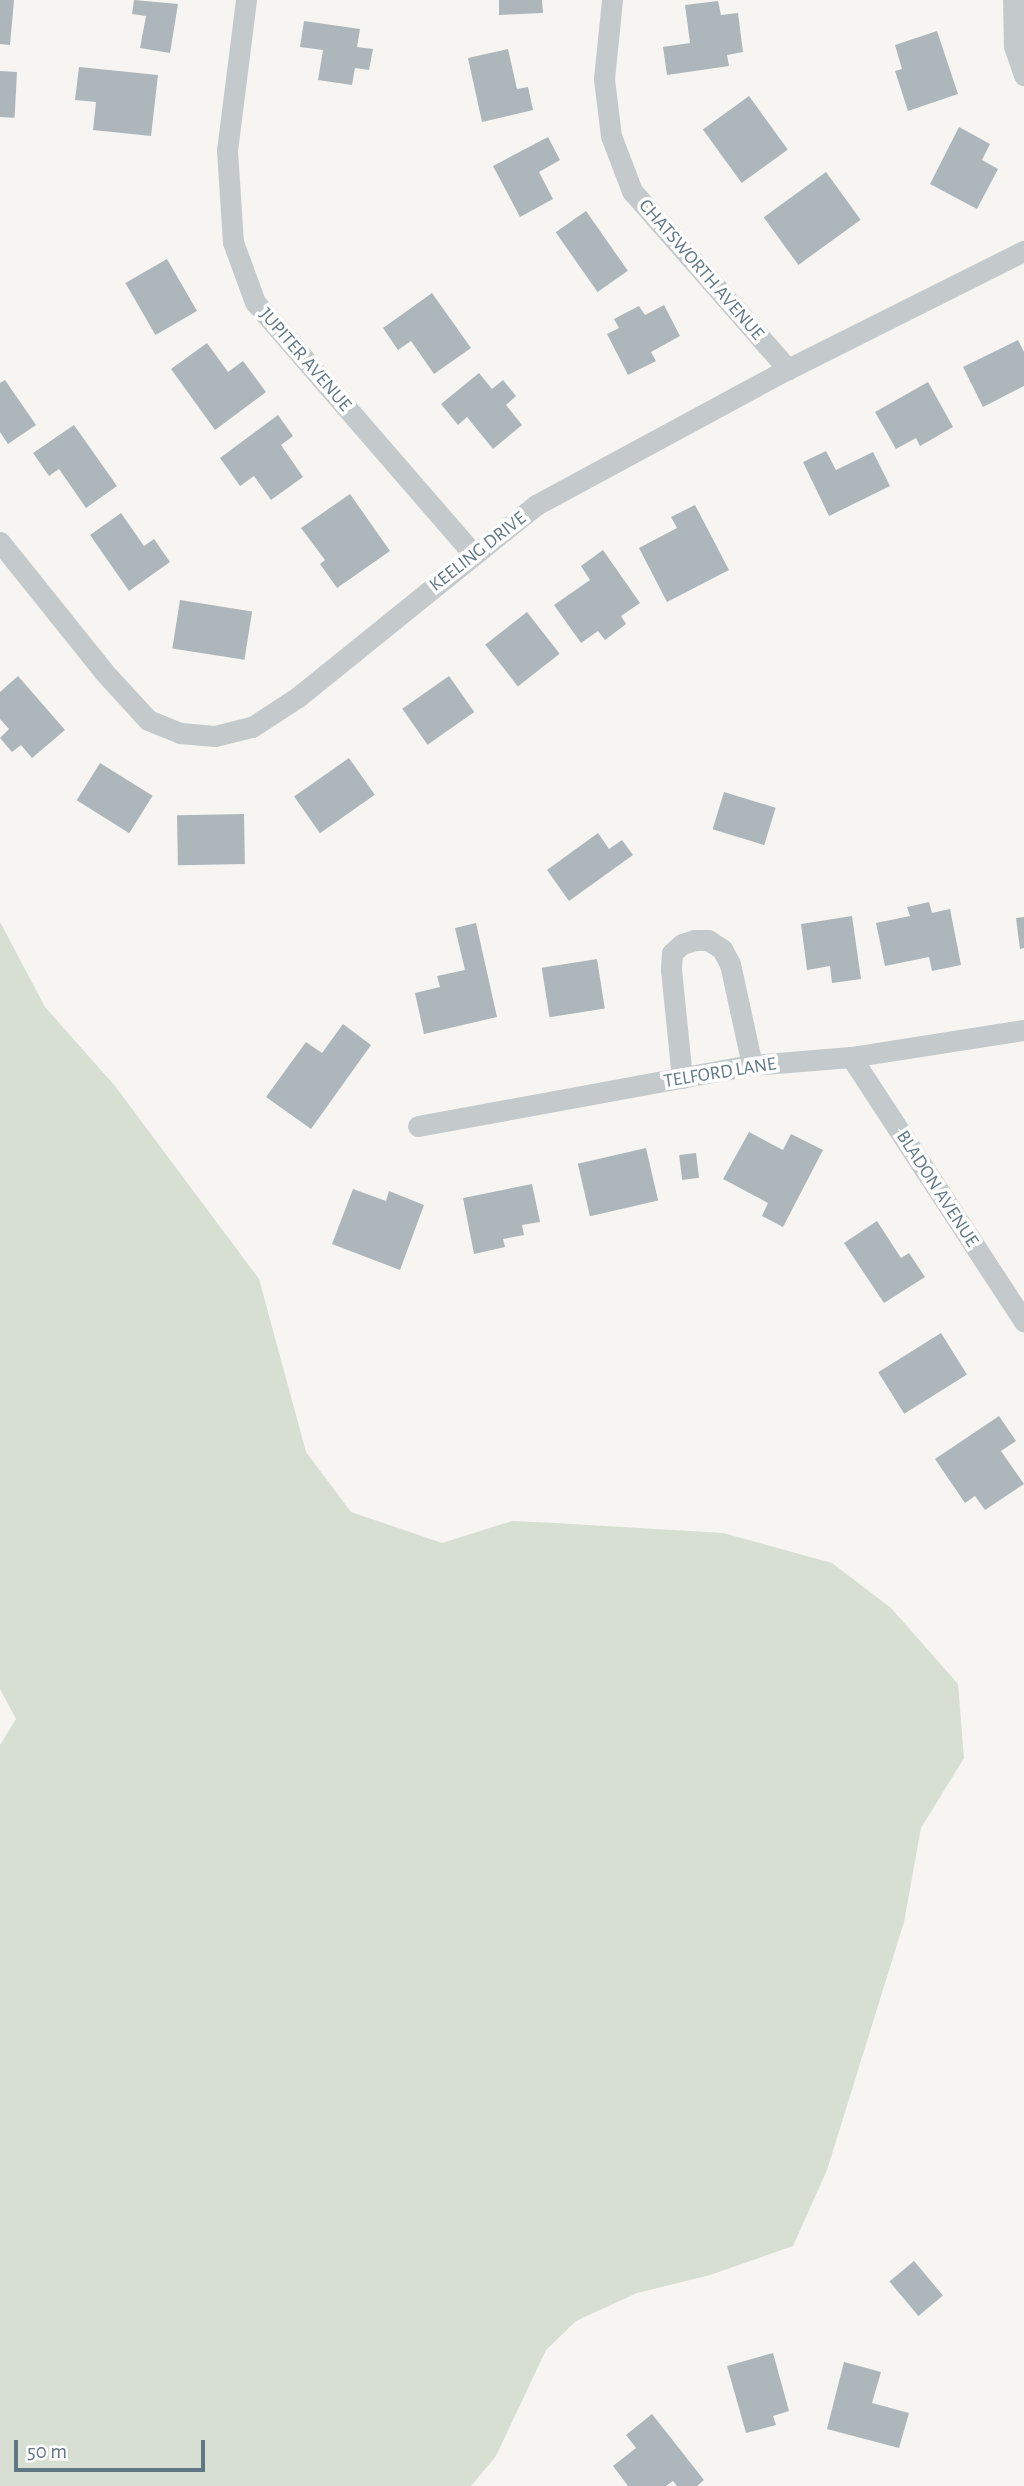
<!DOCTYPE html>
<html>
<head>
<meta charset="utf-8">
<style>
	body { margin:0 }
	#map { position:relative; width:1024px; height:2486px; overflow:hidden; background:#f6f5f1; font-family:"Alegreya Sans",sans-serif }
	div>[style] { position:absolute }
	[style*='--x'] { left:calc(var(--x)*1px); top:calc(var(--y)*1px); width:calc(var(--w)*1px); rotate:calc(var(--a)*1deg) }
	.green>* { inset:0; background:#d7ded2 }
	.building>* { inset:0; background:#adb6bb; transform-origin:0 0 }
	.minor>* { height:21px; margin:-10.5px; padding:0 10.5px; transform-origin:10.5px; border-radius:10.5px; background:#c4c9cb }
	span { translate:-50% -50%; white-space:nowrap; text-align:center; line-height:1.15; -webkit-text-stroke:7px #fff; paint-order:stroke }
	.street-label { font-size:19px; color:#617785 }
	.scale { position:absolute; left:14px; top:2440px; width:191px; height:32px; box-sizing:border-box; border:4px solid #617785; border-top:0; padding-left:9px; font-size:21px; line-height:24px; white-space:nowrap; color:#617785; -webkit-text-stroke:5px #fff; paint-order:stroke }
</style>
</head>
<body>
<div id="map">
	<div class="green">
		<i style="clip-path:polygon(0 922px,45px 1007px,115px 1086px,259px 1279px,306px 1452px,351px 1512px,442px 1543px,512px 1521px,555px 1523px,723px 1533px,832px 1563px,891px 1608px,958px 1684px,964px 1758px,921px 1828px,904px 1922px,827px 2170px,793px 2246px,710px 2275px,637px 2293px,576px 2321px,546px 2350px,496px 2456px,471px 2486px,0 2486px,0 1745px,16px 1719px,0 1689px)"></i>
	</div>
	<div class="building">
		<i style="clip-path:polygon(0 0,14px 0,10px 45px,0 44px)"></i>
		<i style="clip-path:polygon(134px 0,178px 4px,170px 53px,140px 48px,146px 16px,132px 14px)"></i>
		<i style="clip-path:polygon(499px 0,542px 0,543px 13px,499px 15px)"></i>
		<i style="clip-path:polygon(718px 1px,721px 15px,738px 13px,743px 52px,727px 55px,729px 66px,667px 75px,663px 47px,690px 43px,685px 5px)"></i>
		<i style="clip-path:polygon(304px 21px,360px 29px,357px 47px,373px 49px,369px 70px,355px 68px,352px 85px,318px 80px,323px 50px,300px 47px)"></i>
		<i style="clip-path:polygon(937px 31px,958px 94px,908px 111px,895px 71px,902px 69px,895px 45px)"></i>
		<i style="clip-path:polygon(508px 49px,517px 89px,528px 87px,533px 110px,482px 122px,468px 58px)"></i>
		<i style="clip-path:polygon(79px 67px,158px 75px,151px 136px,93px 130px,96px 102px,75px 100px)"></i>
		<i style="left:0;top:71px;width:17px;height:46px;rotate:3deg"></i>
		<i style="left:749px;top:96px;width:66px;height:57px;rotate:54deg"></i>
		<i style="clip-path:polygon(959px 127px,990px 144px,982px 160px,998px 169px,977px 209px,930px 184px)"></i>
		<i style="clip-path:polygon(548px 137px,560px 160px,539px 172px,553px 199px,520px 217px,493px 166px)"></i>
		<i style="left:826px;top:172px;width:59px;height:77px;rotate:54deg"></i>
		<i style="left:586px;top:211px;width:73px;height:37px;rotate:55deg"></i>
		<i style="left:167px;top:259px;width:60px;height:48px;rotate:60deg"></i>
		<i style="clip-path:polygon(432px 293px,471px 348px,434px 374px,411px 341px,398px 350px,383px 328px)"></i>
		<i style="clip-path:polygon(664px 305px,680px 336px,651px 352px,656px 361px,628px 375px,607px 334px,619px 328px,614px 319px,639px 306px,645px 315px)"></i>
		<i style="clip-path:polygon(1018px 340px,1024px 352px,1024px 386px,983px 407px,963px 367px)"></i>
		<i style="clip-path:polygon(207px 343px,228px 372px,243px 361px,266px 392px,215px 430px,171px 369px)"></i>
		<i style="clip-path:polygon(479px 373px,492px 389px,503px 380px,516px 396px,506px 405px,522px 425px,493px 449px,467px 417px,458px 425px,441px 404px)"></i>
		<i style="clip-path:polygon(5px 380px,36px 425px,8px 444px,0 432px,0 383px)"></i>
		<i style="clip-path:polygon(928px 382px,953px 427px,920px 446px,916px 438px,896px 449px,875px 412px)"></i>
		<i style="clip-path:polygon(278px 415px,293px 436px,281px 445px,303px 477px,271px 500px,254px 476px,240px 486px,220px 458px)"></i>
		<i style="clip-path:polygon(74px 425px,117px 486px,86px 508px,59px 469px,49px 476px,33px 453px)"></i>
		<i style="clip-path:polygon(826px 451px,836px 470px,873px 452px,890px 486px,829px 516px,803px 462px)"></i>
		<i style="clip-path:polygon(350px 494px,390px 551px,337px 588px,320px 564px,325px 560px,301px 528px)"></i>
		<i style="clip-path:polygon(695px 505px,729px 570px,667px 602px,639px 548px,677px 528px,671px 517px)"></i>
		<i style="clip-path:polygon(121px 513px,144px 546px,154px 539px,170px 562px,129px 591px,90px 535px)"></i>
		<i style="clip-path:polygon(603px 550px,640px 603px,621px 616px,626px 624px,605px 640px,598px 631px,581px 643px,554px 605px,590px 580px,581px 566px)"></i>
		<i style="left:180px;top:600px;width:73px;height:49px;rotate:9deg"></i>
		<i style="left:527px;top:612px;width:53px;height:53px;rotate:52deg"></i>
		<i style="clip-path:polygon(18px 676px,65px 730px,32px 758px,21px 745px,12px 752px,0 738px,9px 729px,0 719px,0 692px)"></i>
		<i style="left:449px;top:676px;width:44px;height:57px;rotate:55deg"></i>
		<i style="left:349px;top:758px;width:45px;height:67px;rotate:55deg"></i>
		<i style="left:100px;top:763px;width:62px;height:44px;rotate:32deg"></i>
		<i style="left:724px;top:792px;width:54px;height:39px;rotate:17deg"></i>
		<i style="left:244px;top:814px;width:50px;height:67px;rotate:89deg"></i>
		<i style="clip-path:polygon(598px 833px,609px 849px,622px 840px,633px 855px,569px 901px,547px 870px)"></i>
		<i style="clip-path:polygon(929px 902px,932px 913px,950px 909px,961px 965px,932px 971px,929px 957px,885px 966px,876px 923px,910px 916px,907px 907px)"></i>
		<i style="clip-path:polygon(852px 916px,861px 979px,832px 983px,830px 966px,807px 970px,801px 924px)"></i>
		<i style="clip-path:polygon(1024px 917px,1024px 948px,1020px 949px,1016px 918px)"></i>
		<i style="clip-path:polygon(476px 923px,497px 1017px,424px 1034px,415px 993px,440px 987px,437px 976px,465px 970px,455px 928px)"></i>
		<i style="left:597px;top:959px;width:50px;height:56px;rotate:81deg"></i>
		<i style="clip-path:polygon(343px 1024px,371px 1045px,311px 1129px,266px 1097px,306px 1042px,322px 1053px)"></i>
		<i style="clip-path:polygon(749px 1132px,783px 1150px,791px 1134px,823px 1150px,783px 1227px,762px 1216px,768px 1203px,723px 1179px)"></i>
		<i style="left:646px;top:1148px;width:54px;height:70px;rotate:77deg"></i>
		<i style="left:696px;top:1153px;width:25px;height:17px;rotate:83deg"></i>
		<i style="clip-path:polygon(532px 1184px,540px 1222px,522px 1225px,524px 1235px,503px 1239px,505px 1247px,474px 1254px,463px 1198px)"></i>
		<i style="clip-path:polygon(353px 1189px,386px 1201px,389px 1191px,424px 1205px,400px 1270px,332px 1244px)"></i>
		<i style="clip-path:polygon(877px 1221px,901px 1258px,909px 1253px,925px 1277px,884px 1303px,844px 1243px)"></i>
		<i style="left:941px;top:1333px;width:49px;height:74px;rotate:58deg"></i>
		<i style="clip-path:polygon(999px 1416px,1016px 1441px,1001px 1451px,1024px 1484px,985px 1510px,975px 1496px,965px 1503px,935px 1459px)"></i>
		<i style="left:914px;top:2261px;width:45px;height:32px;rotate:50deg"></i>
		<i style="clip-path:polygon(773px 2353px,789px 2411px,773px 2416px,776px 2425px,746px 2433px,727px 2366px)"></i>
		<i style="clip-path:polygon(844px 2362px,881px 2372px,872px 2403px,909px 2413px,899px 2448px,827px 2429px)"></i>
		<i style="clip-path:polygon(652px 2414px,704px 2480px,697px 2486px,677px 2486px,673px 2481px,666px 2486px,628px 2486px,613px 2466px,636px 2448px,626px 2435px)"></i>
	</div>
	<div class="minor">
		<i style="--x:246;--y:0;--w:151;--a:97.2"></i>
		<i style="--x:227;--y:150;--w:92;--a:86.3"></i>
		<i style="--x:233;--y:242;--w:64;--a:69.9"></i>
		<i style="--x:255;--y:302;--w:333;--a:49.1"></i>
		<i style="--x:612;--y:0;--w:79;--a:95.8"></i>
		<i style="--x:604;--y:79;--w:57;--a:83"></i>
		<i style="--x:611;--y:136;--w:59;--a:69.1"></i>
		<i style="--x:632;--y:191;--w:237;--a:48.8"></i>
		<i style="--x:1013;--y:0;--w:46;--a:88.8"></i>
		<i style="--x:1014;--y:46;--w:31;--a:71"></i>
		<i style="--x:0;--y:542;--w:166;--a:51.3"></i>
		<i style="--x:104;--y:672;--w:65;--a:47.5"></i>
		<i style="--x:148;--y:720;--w:35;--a:22"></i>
		<i style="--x:180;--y:733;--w:35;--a:5"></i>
		<i style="--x:215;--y:736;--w:38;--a:-14"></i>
		<i style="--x:252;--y:727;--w:55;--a:-33.1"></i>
		<i style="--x:298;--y:697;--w:306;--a:-38.9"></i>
		<i style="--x:536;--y:505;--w:286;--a:-28.4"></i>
		<i style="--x:788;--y:369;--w:264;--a:-26.6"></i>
		<i style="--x:851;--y:1057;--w:316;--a:56.8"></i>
		<i style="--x:682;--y:1078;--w:109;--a:-95.8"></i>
		<i style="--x:671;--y:970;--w:17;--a:-87"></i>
		<i style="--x:672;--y:953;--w:13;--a:-42"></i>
		<i style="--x:682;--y:944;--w:14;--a:-17"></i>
		<i style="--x:695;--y:940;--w:13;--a:0"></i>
		<i style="--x:708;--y:940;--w:17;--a:33"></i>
		<i style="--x:722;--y:949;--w:17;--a:62"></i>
		<i style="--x:730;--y:964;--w:103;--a:77.7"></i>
		<i style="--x:418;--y:1126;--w:340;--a:-10.4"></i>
		<i style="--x:752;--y:1065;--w:99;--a:-4.6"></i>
		<i style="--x:851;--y:1057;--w:175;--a:-8.9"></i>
	</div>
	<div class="street-label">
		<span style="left:701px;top:270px;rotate:49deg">CHATSWORTH AVENUE</span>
		<span style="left:305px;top:360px;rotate:49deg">JUPITER AVENUE</span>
		<span style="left:478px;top:552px;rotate:-38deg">KEELING DRIVE</span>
		<span style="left:720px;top:1073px;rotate:-9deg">TELFORD LANE</span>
		<span style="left:937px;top:1189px;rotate:57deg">BLADON AVENUE</span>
	</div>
	<div class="scale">50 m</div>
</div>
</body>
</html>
